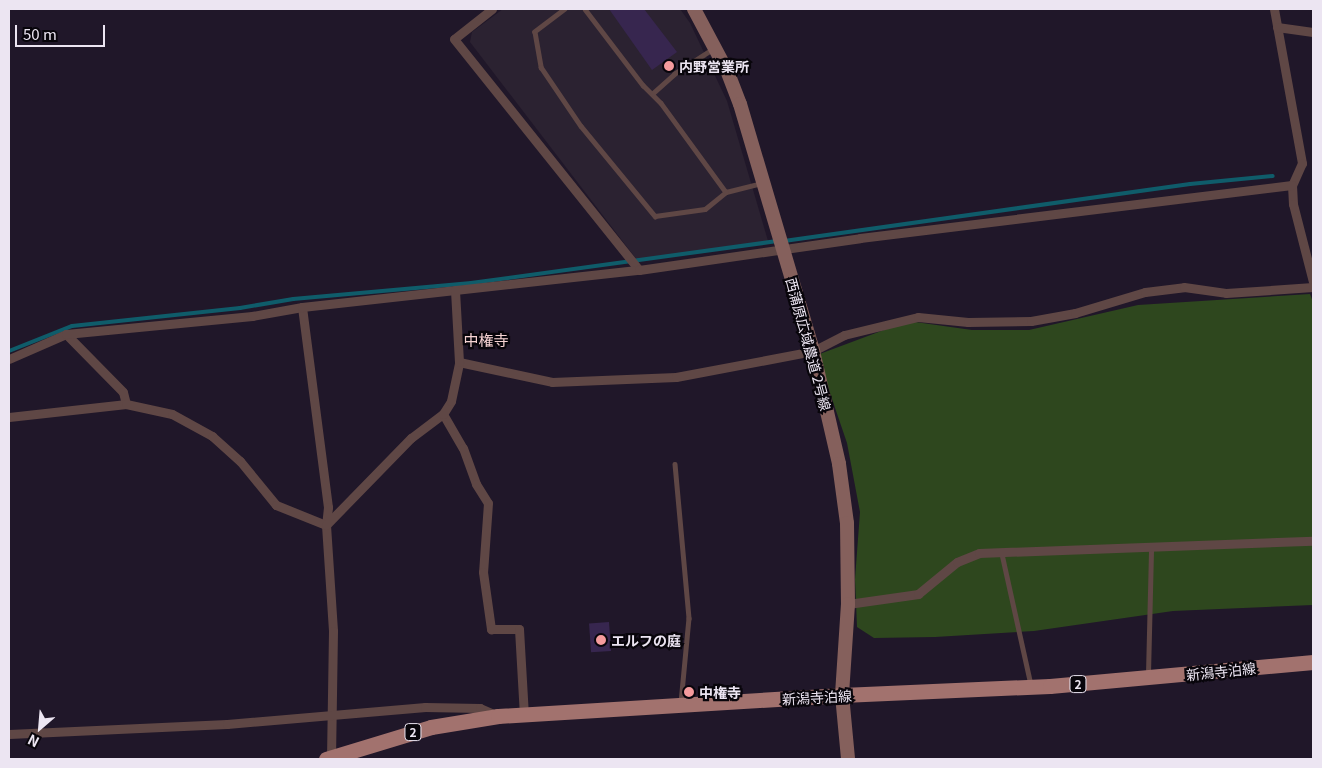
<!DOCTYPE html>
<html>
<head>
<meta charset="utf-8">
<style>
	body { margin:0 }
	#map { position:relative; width:1322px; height:768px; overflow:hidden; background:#201729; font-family:Georgia,"Noto Sans JP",serif }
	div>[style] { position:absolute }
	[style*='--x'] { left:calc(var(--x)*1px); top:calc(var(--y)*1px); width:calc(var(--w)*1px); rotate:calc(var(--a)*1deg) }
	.industrial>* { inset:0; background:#2b2231 }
	.forest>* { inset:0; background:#2e471e }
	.stream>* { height:4px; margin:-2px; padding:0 2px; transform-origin:2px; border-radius:2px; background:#0f5c6a }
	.building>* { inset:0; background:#37264f; transform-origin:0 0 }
	.lane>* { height:4.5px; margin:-2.25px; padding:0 2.25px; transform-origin:2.25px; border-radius:2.25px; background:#5f4745 }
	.street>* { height:9px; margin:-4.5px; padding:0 4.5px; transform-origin:4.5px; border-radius:4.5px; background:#5f4745 }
	.secondary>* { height:14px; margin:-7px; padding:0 7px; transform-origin:7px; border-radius:7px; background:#85605c }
	.primary>* { height:15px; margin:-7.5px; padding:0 7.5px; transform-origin:7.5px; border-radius:7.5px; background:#a2726e }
	.dots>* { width:14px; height:14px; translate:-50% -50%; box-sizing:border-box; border:2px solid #08050b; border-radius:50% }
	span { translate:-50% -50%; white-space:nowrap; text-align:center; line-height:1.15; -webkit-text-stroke:4.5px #08050b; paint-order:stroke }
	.shield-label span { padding:1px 4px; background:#08050b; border:1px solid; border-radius:4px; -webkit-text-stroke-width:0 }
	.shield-label { font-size:12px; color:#ece5f2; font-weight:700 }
	.poi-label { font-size:14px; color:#ece5f2; font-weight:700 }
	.left { translate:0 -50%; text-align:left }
	.street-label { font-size:14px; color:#ece5f2 }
	.neighbourhood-label { font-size:15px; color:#f6d3d3 }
	.frame { position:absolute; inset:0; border:10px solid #ece5f2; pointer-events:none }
	.north { position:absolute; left:15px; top:703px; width:50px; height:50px; -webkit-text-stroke:4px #08050b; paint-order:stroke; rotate:207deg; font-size:14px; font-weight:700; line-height:20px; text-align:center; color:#ece5f2 }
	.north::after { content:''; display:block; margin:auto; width:18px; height:22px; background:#ece5f2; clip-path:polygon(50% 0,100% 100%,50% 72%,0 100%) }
	.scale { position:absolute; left:15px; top:25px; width:90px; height:22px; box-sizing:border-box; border:2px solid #ece5f2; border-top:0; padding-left:6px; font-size:15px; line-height:18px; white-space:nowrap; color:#ece5f2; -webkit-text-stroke:4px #08050b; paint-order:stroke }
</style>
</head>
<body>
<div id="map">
	<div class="industrial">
		<i style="clip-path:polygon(503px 9px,680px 9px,690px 23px,727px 101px,768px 241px,637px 260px,470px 42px,472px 32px)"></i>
	</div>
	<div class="forest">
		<i style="clip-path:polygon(1310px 294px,1313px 302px,1313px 605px,1173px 611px,1034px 631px,935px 637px,874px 638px,857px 627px,855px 579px,860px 512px,847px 443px,817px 355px,908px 321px,972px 330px,1029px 330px,1138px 305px)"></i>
	</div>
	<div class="stream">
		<i style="--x:784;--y:241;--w:410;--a:-8"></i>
		<i style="--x:1190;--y:184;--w:83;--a:-5.5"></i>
		<i style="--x:9;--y:351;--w:68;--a:-21.6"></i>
		<i style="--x:72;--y:326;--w:169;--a:-6.1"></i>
		<i style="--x:240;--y:308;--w:54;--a:-9.6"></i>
		<i style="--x:293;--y:299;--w:179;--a:-5.1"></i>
		<i style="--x:471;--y:283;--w:309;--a:-7.8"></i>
	</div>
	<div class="building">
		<i style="clip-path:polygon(609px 9px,644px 9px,677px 52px,652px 70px)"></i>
		<i style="left:609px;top:622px;width:29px;height:20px;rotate:86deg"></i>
	</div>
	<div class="lane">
		<i style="--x:565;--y:9;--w:38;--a:143"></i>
		<i style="--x:535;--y:32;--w:36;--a:80"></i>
		<i style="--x:541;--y:67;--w:71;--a:55.9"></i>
		<i style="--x:581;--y:126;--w:117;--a:50.6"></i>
		<i style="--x:655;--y:216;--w:50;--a:-8"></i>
		<i style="--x:705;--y:209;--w:27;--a:-39"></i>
		<i style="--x:726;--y:192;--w:37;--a:-14"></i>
		<i style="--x:585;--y:9;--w:96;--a:52.7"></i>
		<i style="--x:643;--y:85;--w:25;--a:45"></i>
		<i style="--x:661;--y:103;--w:110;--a:53.9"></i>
		<i style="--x:652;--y:94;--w:30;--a:-42"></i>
		<i style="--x:674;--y:74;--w:48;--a:-33"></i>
		<i style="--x:675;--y:464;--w:155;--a:84.8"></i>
		<i style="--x:689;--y:618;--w:85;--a:95.4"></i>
		<i style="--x:1002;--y:554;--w:134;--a:77.5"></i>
		<i style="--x:1148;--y:674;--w:127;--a:-88.6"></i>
	</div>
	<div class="street">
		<i style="--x:492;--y:9;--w:48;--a:141.7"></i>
		<i style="--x:454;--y:39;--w:296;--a:51.3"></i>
		<i style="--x:1274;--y:9;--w:157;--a:79.7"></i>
		<i style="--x:1302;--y:163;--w:24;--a:114"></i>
		<i style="--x:1292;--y:185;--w:19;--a:87"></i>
		<i style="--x:1293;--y:204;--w:81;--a:75.6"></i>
		<i style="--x:1277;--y:27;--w:36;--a:8"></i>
		<i style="--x:302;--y:307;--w:202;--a:82.6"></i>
		<i style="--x:328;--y:507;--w:18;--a:96"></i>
		<i style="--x:326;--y:525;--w:106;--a:86.2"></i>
		<i style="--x:333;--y:631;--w:128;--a:90.9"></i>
		<i style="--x:66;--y:334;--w:81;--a:45.5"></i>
		<i style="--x:123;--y:392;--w:12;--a:76"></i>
		<i style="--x:9;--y:359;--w:62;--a:-23.7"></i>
		<i style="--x:66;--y:334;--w:187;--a:-5.5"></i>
		<i style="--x:252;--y:316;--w:51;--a:-10.2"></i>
		<i style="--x:302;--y:307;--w:339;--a:-6.3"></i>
		<i style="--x:639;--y:270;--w:223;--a:-8.2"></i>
		<i style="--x:860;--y:238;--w:435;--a:-7"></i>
		<i style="--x:459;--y:362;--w:95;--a:12.1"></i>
		<i style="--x:552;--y:382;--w:124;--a:-2.3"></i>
		<i style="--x:676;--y:377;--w:139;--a:-10.7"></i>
		<i style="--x:813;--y:351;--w:35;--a:-27"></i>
		<i style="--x:844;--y:335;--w:76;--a:-13.7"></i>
		<i style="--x:918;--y:317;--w:50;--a:5.7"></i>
		<i style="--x:968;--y:322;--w:63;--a:-0.9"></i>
		<i style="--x:1031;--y:321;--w:45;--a:-10.3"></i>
		<i style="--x:1075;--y:313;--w:73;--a:-16.7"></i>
		<i style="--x:1145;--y:292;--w:39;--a:-7"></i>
		<i style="--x:1184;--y:287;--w:42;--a:8.1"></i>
		<i style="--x:1226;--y:293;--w:87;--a:-3.9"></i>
		<i style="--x:443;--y:414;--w:39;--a:60"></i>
		<i style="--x:463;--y:448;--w:38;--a:70"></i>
		<i style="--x:476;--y:484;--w:22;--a:58"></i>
		<i style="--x:488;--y:503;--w:69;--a:94.1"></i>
		<i style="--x:483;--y:572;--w:58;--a:82"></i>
		<i style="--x:491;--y:629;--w:28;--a:0"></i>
		<i style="--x:519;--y:629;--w:86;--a:86.7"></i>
		<i style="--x:9;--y:417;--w:118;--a:-6.3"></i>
		<i style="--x:126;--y:404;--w:47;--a:12.3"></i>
		<i style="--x:172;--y:414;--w:46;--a:28.8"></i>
		<i style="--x:212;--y:436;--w:38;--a:42"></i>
		<i style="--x:240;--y:461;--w:57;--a:50.7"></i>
		<i style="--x:276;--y:505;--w:54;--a:21.8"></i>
		<i style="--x:326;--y:525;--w:122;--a:-45.7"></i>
		<i style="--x:411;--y:438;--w:40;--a:-37"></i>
		<i style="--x:443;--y:414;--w:15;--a:-58"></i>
		<i style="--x:451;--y:401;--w:40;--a:-78"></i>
		<i style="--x:459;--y:362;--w:72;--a:-93.2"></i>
		<i style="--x:848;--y:604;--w:71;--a:-8.1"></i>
		<i style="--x:918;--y:594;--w:50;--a:-39.4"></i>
		<i style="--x:957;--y:562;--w:24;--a:-22"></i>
		<i style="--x:979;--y:553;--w:334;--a:-2.1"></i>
		<i style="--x:9;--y:734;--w:218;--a:-2.6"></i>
		<i style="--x:227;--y:724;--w:199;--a:-4.9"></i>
		<i style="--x:425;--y:707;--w:55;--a:1"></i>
		<i style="--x:480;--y:708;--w:17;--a:24"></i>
	</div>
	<div class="secondary">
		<i style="--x:694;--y:9;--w:72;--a:62"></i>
		<i style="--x:728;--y:73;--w:33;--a:69"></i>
		<i style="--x:740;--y:104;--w:258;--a:73.5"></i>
		<i style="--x:813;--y:351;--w:116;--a:77"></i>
		<i style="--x:839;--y:464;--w:60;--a:82.3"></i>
		<i style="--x:847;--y:523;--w:81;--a:89.3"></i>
		<i style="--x:848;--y:604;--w:91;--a:93.8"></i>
		<i style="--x:842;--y:695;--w:64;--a:84.6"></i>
	</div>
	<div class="primary">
		<i style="--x:326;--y:759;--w:110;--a:-16.9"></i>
		<i style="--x:431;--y:727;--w:68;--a:-9.3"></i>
		<i style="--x:498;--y:716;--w:345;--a:-3.5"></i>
		<i style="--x:842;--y:695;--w:208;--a:-2.5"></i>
		<i style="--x:1050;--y:686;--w:264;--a:-5.2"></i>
	</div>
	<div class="dots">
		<i style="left:669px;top:66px;background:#f59b9d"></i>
		<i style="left:601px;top:640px;background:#f59b9d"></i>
		<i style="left:689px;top:692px;background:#f59b9d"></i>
	</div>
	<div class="shield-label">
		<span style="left:1078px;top:684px">2</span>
		<span style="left:413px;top:732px">2</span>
	</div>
	<div class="poi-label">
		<span class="left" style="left:679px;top:66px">内野営業所</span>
		<span class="left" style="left:611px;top:640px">エルフの庭</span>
		<span class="left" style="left:699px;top:692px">中権寺</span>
	</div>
	<div class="street-label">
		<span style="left:809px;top:344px;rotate:75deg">西蒲原広域農道 2号線</span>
		<span style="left:1221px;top:671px;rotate:-6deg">新潟寺泊線</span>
		<span style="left:817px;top:697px;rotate:-3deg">新潟寺泊線</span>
	</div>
	<div class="neighbourhood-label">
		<span style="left:486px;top:340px">中権寺</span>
	</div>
	<div class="frame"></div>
	<div class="north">N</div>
	<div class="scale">50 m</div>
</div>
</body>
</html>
